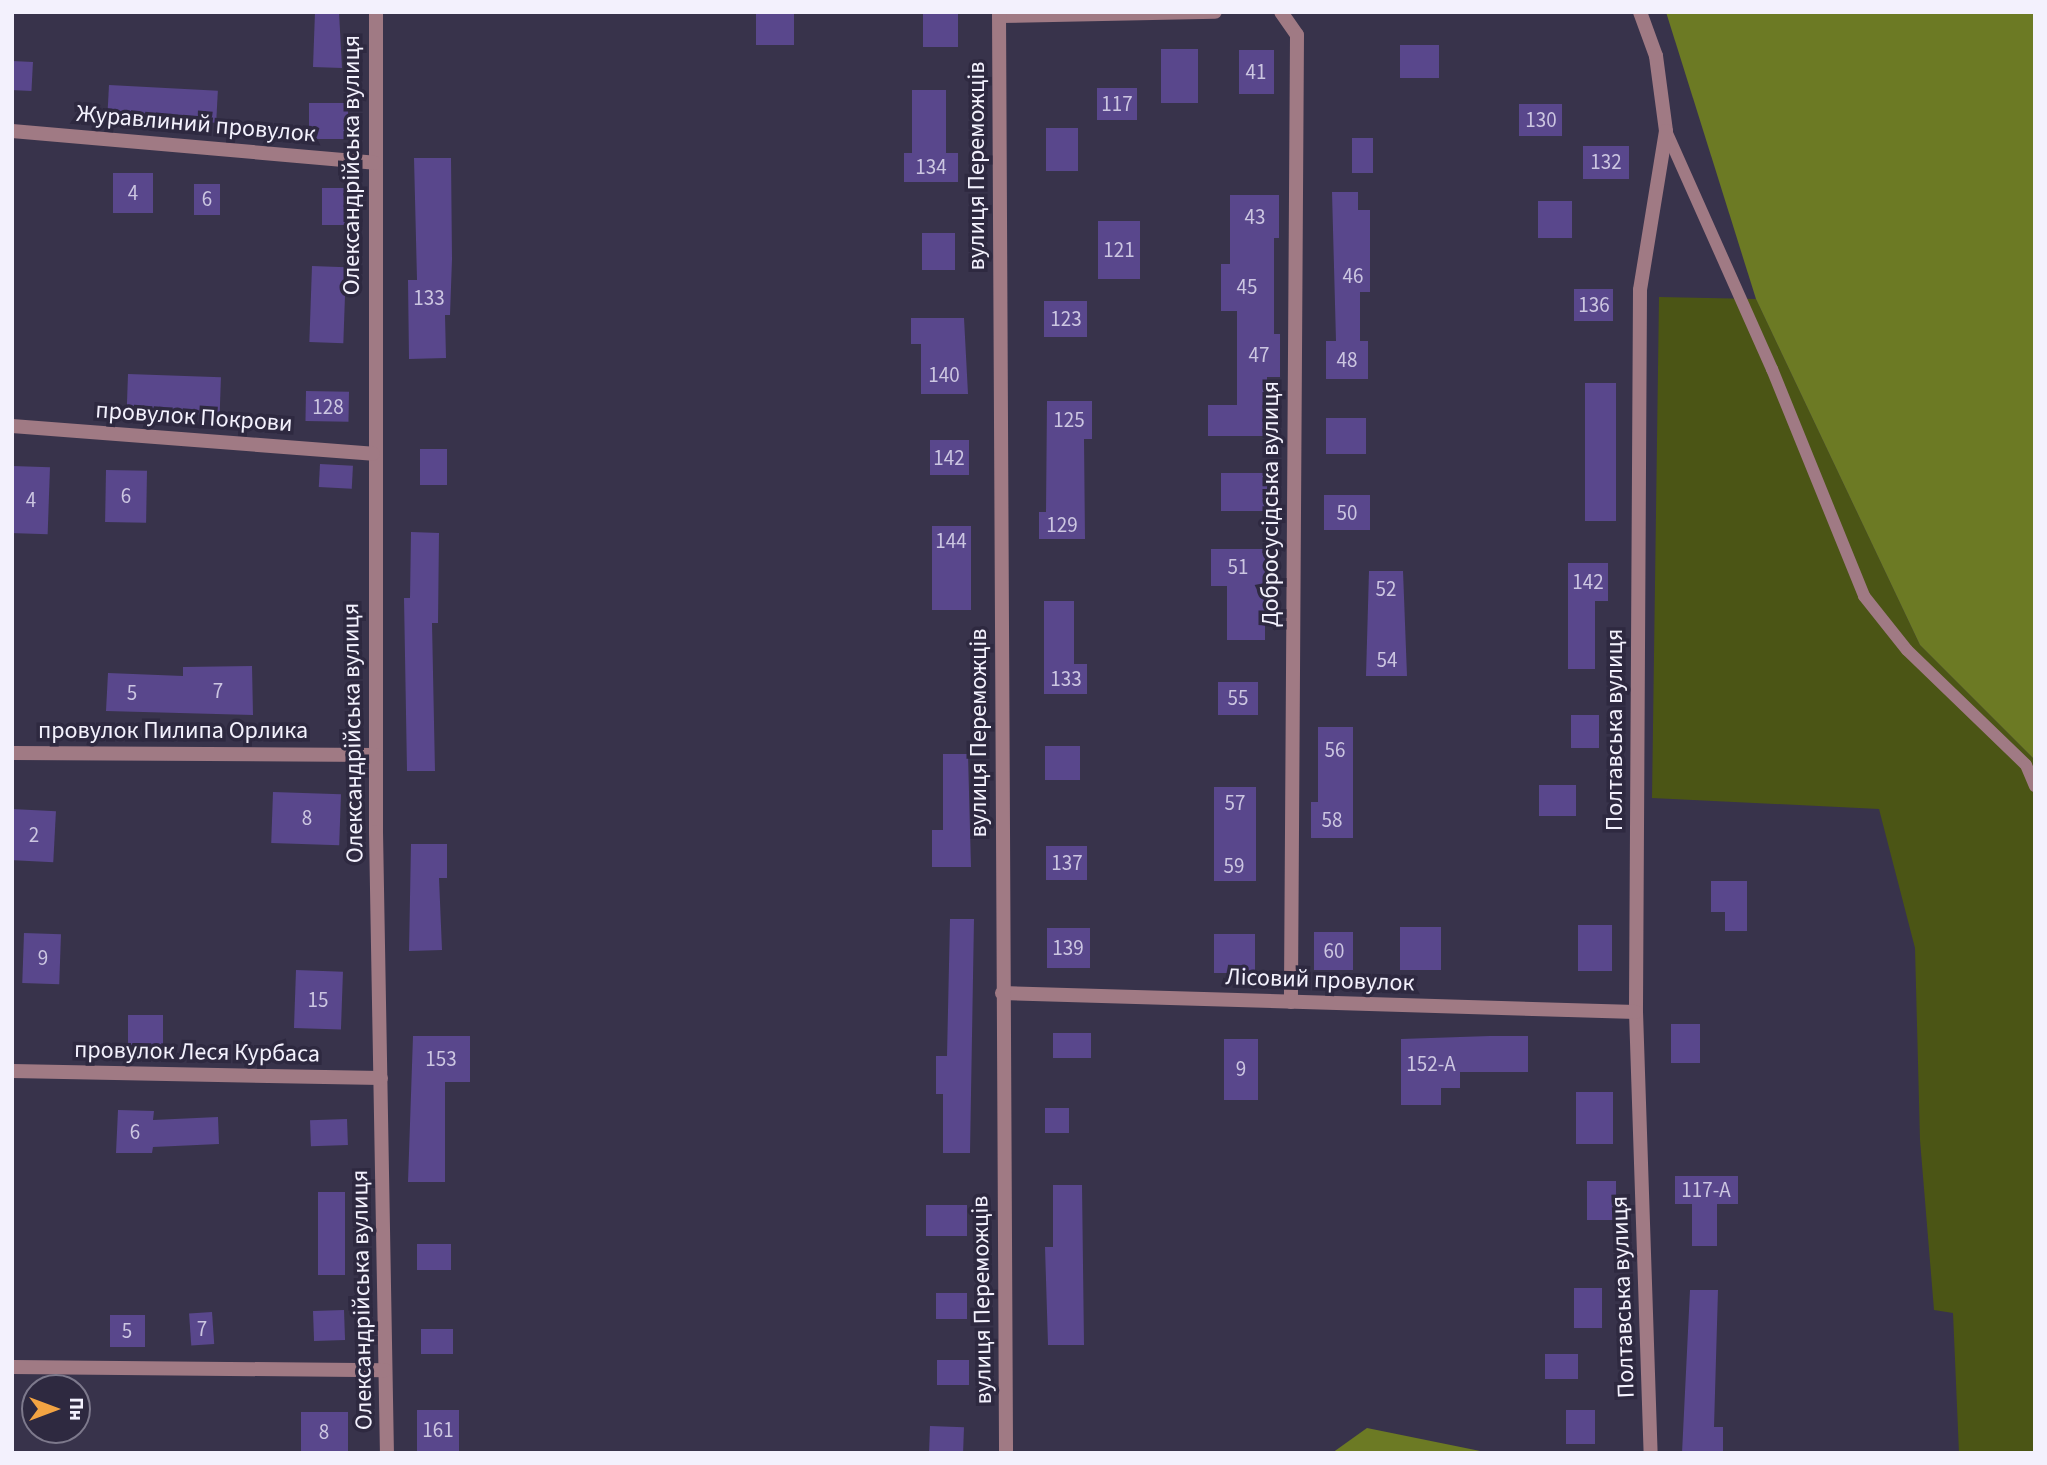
<!DOCTYPE html>
<html>
<head>
<meta charset="utf-8">
<style>
	body { margin:0 }
	#map { position:relative; width:2047px; height:1465px; overflow:hidden; background:#38334b; font-family:"Source Sans 3",sans-serif }
	div>[style] { position:absolute }
	[style*='--x'] { left:calc(var(--x)*1px); top:calc(var(--y)*1px); width:calc(var(--w)*1px); rotate:calc(var(--a)*1deg) }
	.green>* { inset:0; background:#4b5515 }
	.forest>* { inset:0; background:#6c7a24 }
	.building>* { inset:0; background:#59478c; transform-origin:0 0 }
	.service>* { height:12px; margin:-6px; padding:0 6px; transform-origin:6px; border-radius:6px; background:#a07a84 }
	.minor>* { height:14px; margin:-7px; padding:0 7px; transform-origin:7px; border-radius:7px; background:#a07a84 }
	.tertiary>* { height:14px; margin:-7px; padding:0 7px; transform-origin:7px; border-radius:7px; background:#a07a84 }
	span { translate:-50% -50%; white-space:nowrap; text-align:center; line-height:1.15; -webkit-text-stroke:7px #2e2940; paint-order:stroke }
	.number-label { font-size:21px; color:#ccc6e1 }
	.number-label span { -webkit-text-stroke-width:0 }
	.street-label { font-size:24px; color:#f3f1fd }
	.frame { position:absolute; inset:0; border:14px solid #f3f1fd; pointer-events:none }
	.north { position:absolute; left:21px; top:1374px; width:70px; height:70px; box-sizing:border-box; background:#2e2940; border:2px solid #7d798c; border-radius:50%; rotate:90deg; font-size:19px; font-weight:700; line-height:28px; text-align:center; color:#f3f1fd }
	.north::after { content:''; display:block; margin:auto; width:24px; height:32px; background:#f3a443; clip-path:polygon(50% 0,100% 100%,50% 72%,0 100%) }
</style>
</head>
<body>
<div id="map">
	<div class="green">
		<i style="clip-path:polygon(1659px 297px,1756px 299px,1920px 645px,2035px 760px,2035px 1453px,1959px 1453px,1953px 1313px,1934px 1310px,1920px 1140px,1915px 948px,1879px 809px,1652px 798px)"></i>
	</div>
	<div class="forest">
		<i style="clip-path:polygon(1666px 12px,2035px 12px,2035px 760px,1920px 645px,1756px 299px)"></i>
		<i style="clip-path:polygon(1367px 1428px,1490px 1453px,1332px 1453px)"></i>
	</div>
	<div class="building">
		<i style="clip-path:polygon(315px 12px,339px 12px,342px 68px,313px 67px)"></i>
		<i style="left:756px;top:12px;width:38px;height:33px"></i>
		<i style="left:923px;top:12px;width:35px;height:35px"></i>
		<i style="left:1400px;top:45px;width:39px;height:33px"></i>
		<i style="left:1161px;top:49px;width:37px;height:54px"></i>
		<i style="left:1239px;top:50px;width:35px;height:44px"></i>
		<i style="left:12px;top:61px;width:21px;height:29px;rotate:3deg"></i>
		<i style="left:109px;top:85px;width:109px;height:32px;rotate:3deg"></i>
		<i style="left:1097px;top:88px;width:40px;height:32px"></i>
		<i style="clip-path:polygon(912px 90px,946px 90px,946px 153px,958px 153px,958px 182px,904px 182px,904px 153px,912px 153px)"></i>
		<i style="left:309px;top:103px;width:39px;height:36px"></i>
		<i style="left:1519px;top:104px;width:43px;height:32px"></i>
		<i style="left:1046px;top:128px;width:32px;height:43px"></i>
		<i style="left:1352px;top:138px;width:21px;height:35px"></i>
		<i style="left:1583px;top:146px;width:46px;height:33px"></i>
		<i style="clip-path:polygon(414px 158px,451px 158px,452px 259px,450px 315px,445px 315px,446px 358px,409px 359px,408px 280px,417px 280px)"></i>
		<i style="left:113px;top:173px;width:40px;height:40px"></i>
		<i style="left:194px;top:184px;width:26px;height:31px"></i>
		<i style="left:350px;top:188px;width:37px;height:28px;rotate:90deg"></i>
		<i style="clip-path:polygon(1332px 192px,1358px 192px,1358px 210px,1370px 210px,1370px 292px,1360px 292px,1360px 341px,1368px 341px,1368px 379px,1326px 379px,1326px 341px,1336px 341px)"></i>
		<i style="clip-path:polygon(1230px 195px,1279px 195px,1279px 238px,1274px 238px,1274px 334px,1280px 334px,1280px 377px,1267px 377px,1267px 436px,1208px 436px,1208px 405px,1237px 405px,1237px 311px,1221px 311px,1221px 264px,1230px 264px)"></i>
		<i style="left:1538px;top:201px;width:34px;height:37px"></i>
		<i style="left:1098px;top:221px;width:42px;height:58px"></i>
		<i style="left:922px;top:233px;width:33px;height:37px"></i>
		<i style="left:312px;top:266px;width:34px;height:76px;rotate:2deg"></i>
		<i style="left:1574px;top:289px;width:39px;height:32px"></i>
		<i style="left:1044px;top:301px;width:43px;height:36px"></i>
		<i style="clip-path:polygon(911px 318px,964px 318px,968px 394px,921px 394px,921px 344px,911px 344px)"></i>
		<i style="left:128px;top:374px;width:93px;height:38px;rotate:2deg"></i>
		<i style="left:1585px;top:383px;width:31px;height:138px"></i>
		<i style="left:306px;top:391px;width:43px;height:30px;rotate:1deg"></i>
		<i style="clip-path:polygon(1047px 401px,1092px 401px,1092px 439px,1084px 439px,1085px 539px,1039px 539px,1039px 512px,1046px 512px)"></i>
		<i style="left:1326px;top:418px;width:40px;height:36px"></i>
		<i style="left:930px;top:440px;width:39px;height:35px"></i>
		<i style="left:420px;top:449px;width:27px;height:36px"></i>
		<i style="left:320px;top:464px;width:33px;height:23px;rotate:3deg"></i>
		<i style="left:12px;top:466px;width:38px;height:67px;rotate:2deg"></i>
		<i style="left:106px;top:470px;width:41px;height:52px;rotate:1deg"></i>
		<i style="left:1221px;top:473px;width:46px;height:38px"></i>
		<i style="left:1324px;top:495px;width:46px;height:35px"></i>
		<i style="left:932px;top:526px;width:39px;height:84px"></i>
		<i style="clip-path:polygon(411px 532px,439px 533px,438px 623px,432px 623px,435px 771px,407px 771px,404px 598px,410px 598px)"></i>
		<i style="clip-path:polygon(1211px 549px,1265px 549px,1265px 640px,1227px 640px,1227px 586px,1211px 586px)"></i>
		<i style="clip-path:polygon(1568px 563px,1608px 563px,1608px 601px,1595px 601px,1595px 669px,1568px 669px)"></i>
		<i style="clip-path:polygon(1369px 571px,1403px 571px,1407px 676px,1366px 676px)"></i>
		<i style="clip-path:polygon(1044px 601px,1074px 601px,1074px 664px,1087px 664px,1087px 694px,1044px 694px)"></i>
		<i style="clip-path:polygon(252px 666px,253px 715px,106px 711px,108px 673px,183px 676px,183px 667px)"></i>
		<i style="left:1218px;top:682px;width:40px;height:33px"></i>
		<i style="left:1571px;top:715px;width:28px;height:33px"></i>
		<i style="clip-path:polygon(1318px 727px,1353px 727px,1353px 838px,1311px 838px,1311px 802px,1318px 802px)"></i>
		<i style="left:1045px;top:746px;width:35px;height:34px"></i>
		<i style="clip-path:polygon(943px 754px,968px 754px,971px 867px,932px 867px,932px 830px,943px 830px)"></i>
		<i style="left:1539px;top:785px;width:37px;height:31px"></i>
		<i style="left:1214px;top:787px;width:42px;height:94px"></i>
		<i style="left:273px;top:792px;width:68px;height:51px;rotate:2deg"></i>
		<i style="left:12px;top:809px;width:44px;height:51px;rotate:3deg"></i>
		<i style="clip-path:polygon(411px 844px,447px 844px,447px 878px,439px 878px,442px 950px,409px 951px)"></i>
		<i style="left:1046px;top:846px;width:41px;height:34px"></i>
		<i style="clip-path:polygon(1711px 881px,1747px 881px,1747px 931px,1725px 931px,1725px 912px,1711px 912px)"></i>
		<i style="clip-path:polygon(950px 919px,974px 919px,970px 1153px,943px 1153px,943px 1094px,936px 1094px,936px 1056px,947px 1056px)"></i>
		<i style="left:1578px;top:925px;width:34px;height:46px"></i>
		<i style="left:1400px;top:927px;width:41px;height:43px"></i>
		<i style="left:1047px;top:928px;width:43px;height:40px"></i>
		<i style="left:1314px;top:932px;width:39px;height:38px"></i>
		<i style="left:24px;top:933px;width:37px;height:50px;rotate:2deg"></i>
		<i style="left:1214px;top:934px;width:41px;height:39px"></i>
		<i style="left:296px;top:970px;width:47px;height:58px;rotate:2deg"></i>
		<i style="left:128px;top:1015px;width:35px;height:40px"></i>
		<i style="left:1671px;top:1024px;width:29px;height:39px"></i>
		<i style="left:1053px;top:1033px;width:38px;height:25px"></i>
		<i style="clip-path:polygon(413px 1036px,470px 1036px,470px 1082px,445px 1082px,445px 1182px,408px 1182px)"></i>
		<i style="clip-path:polygon(1490px 1036px,1528px 1036px,1528px 1072px,1460px 1072px,1460px 1088px,1441px 1088px,1441px 1105px,1401px 1105px,1401px 1039px)"></i>
		<i style="left:1224px;top:1039px;width:34px;height:61px"></i>
		<i style="left:1576px;top:1092px;width:37px;height:52px"></i>
		<i style="left:1045px;top:1108px;width:24px;height:25px"></i>
		<i style="clip-path:polygon(118px 1110px,154px 1111px,153px 1120px,218px 1117px,219px 1144px,153px 1147px,152px 1153px,116px 1153px)"></i>
		<i style="left:347px;top:1119px;width:26px;height:37px;rotate:88deg"></i>
		<i style="clip-path:polygon(1675px 1176px,1738px 1176px,1738px 1204px,1717px 1204px,1717px 1246px,1692px 1246px,1692px 1204px,1675px 1204px)"></i>
		<i style="left:1587px;top:1181px;width:29px;height:39px"></i>
		<i style="clip-path:polygon(1053px 1185px,1082px 1185px,1084px 1345px,1048px 1345px,1045px 1247px,1053px 1247px)"></i>
		<i style="left:318px;top:1192px;width:27px;height:83px"></i>
		<i style="left:926px;top:1205px;width:41px;height:31px"></i>
		<i style="left:451px;top:1244px;width:26px;height:34px;rotate:90deg"></i>
		<i style="left:1574px;top:1288px;width:28px;height:40px"></i>
		<i style="clip-path:polygon(1690px 1290px,1718px 1290px,1714px 1427px,1723px 1427px,1723px 1453px,1682px 1453px)"></i>
		<i style="left:936px;top:1293px;width:31px;height:26px"></i>
		<i style="left:344px;top:1310px;width:30px;height:31px;rotate:88deg"></i>
		<i style="left:212px;top:1312px;width:32px;height:23px;rotate:86deg"></i>
		<i style="left:110px;top:1315px;width:35px;height:32px"></i>
		<i style="left:421px;top:1329px;width:32px;height:25px"></i>
		<i style="left:1545px;top:1354px;width:33px;height:25px"></i>
		<i style="left:937px;top:1360px;width:32px;height:25px"></i>
		<i style="left:417px;top:1410px;width:42px;height:41px"></i>
		<i style="left:1566px;top:1410px;width:29px;height:34px"></i>
		<i style="left:301px;top:1412px;width:47px;height:41px"></i>
		<i style="left:930px;top:1426px;width:34px;height:27px;rotate:2deg"></i>
	</div>
	<div class="service">
		<i style="--x:1666;--y:131;--w:261;--a:66"></i>
		<i style="--x:1772;--y:369;--w:245;--a:67.9"></i>
		<i style="--x:1864;--y:596;--w:69;--a:51.5"></i>
		<i style="--x:1907;--y:650;--w:165;--a:44"></i>
		<i style="--x:2026;--y:765;--w:23;--a:67"></i>
	</div>
	<div class="minor">
		<i style="--x:376;--y:12;--w:820;--a:90"></i>
		<i style="--x:376;--y:832;--w:621;--a:88.99"></i>
		<i style="--x:1281;--y:12;--w:28;--a:55"></i>
		<i style="--x:1297;--y:35;--w:967;--a:90.36"></i>
		<i style="--x:1640;--y:12;--w:47;--a:70"></i>
		<i style="--x:1656;--y:56;--w:76;--a:82.4"></i>
		<i style="--x:1666;--y:131;--w:161;--a:99.3"></i>
		<i style="--x:1640;--y:290;--w:722;--a:90.32"></i>
		<i style="--x:1636;--y:1012;--w:441;--a:88.1"></i>
		<i style="--x:999;--y:16;--w:216;--a:-1.1"></i>
		<i style="--x:12;--y:131;--w:364;--a:5"></i>
		<i style="--x:12;--y:426;--w:362;--a:4.4"></i>
		<i style="--x:12;--y:753;--w:364;--a:0.3"></i>
		<i style="--x:1002;--y:993;--w:634;--a:1.72"></i>
		<i style="--x:12;--y:1071;--w:369;--a:1.1"></i>
		<i style="--x:12;--y:1367;--w:373;--a:0.5"></i>
	</div>
	<div class="tertiary">
		<i style="--x:999;--y:12;--w:1441;--a:89.72"></i>
	</div>
	<div class="number-label">
		<span style="left:1256px;top:72px">41</span>
		<span style="left:1117px;top:104px">117</span>
		<span style="left:1541px;top:120px">130</span>
		<span style="left:1606px;top:162px">132</span>
		<span style="left:931px;top:167px">134</span>
		<span style="left:133px;top:193px">4</span>
		<span style="left:207px;top:199px">6</span>
		<span style="left:1255px;top:217px">43</span>
		<span style="left:1119px;top:250px">121</span>
		<span style="left:1353px;top:276px">46</span>
		<span style="left:1247px;top:287px">45</span>
		<span style="left:429px;top:298px">133</span>
		<span style="left:1594px;top:305px">136</span>
		<span style="left:1066px;top:319px">123</span>
		<span style="left:1259px;top:355px">47</span>
		<span style="left:1347px;top:360px">48</span>
		<span style="left:944px;top:375px">140</span>
		<span style="left:328px;top:407px">128</span>
		<span style="left:1069px;top:420px">125</span>
		<span style="left:949px;top:458px">142</span>
		<span style="left:126px;top:496px">6</span>
		<span style="left:31px;top:500px">4</span>
		<span style="left:1347px;top:513px">50</span>
		<span style="left:1062px;top:525px">129</span>
		<span style="left:951px;top:541px">144</span>
		<span style="left:1238px;top:567px">51</span>
		<span style="left:1588px;top:582px">142</span>
		<span style="left:1386px;top:589px">52</span>
		<span style="left:1387px;top:660px">54</span>
		<span style="left:1066px;top:679px">133</span>
		<span style="left:218px;top:691px">7</span>
		<span style="left:132px;top:693px">5</span>
		<span style="left:1238px;top:698px">55</span>
		<span style="left:1335px;top:750px">56</span>
		<span style="left:1235px;top:803px">57</span>
		<span style="left:307px;top:818px">8</span>
		<span style="left:1332px;top:820px">58</span>
		<span style="left:34px;top:835px">2</span>
		<span style="left:1067px;top:863px">137</span>
		<span style="left:1234px;top:866px">59</span>
		<span style="left:1068px;top:948px">139</span>
		<span style="left:1334px;top:951px">60</span>
		<span style="left:43px;top:958px">9</span>
		<span style="left:318px;top:1000px">15</span>
		<span style="left:441px;top:1059px">153</span>
		<span style="left:1431px;top:1064px">152-А</span>
		<span style="left:1241px;top:1069px">9</span>
		<span style="left:135px;top:1132px">6</span>
		<span style="left:1706px;top:1190px">117-А</span>
		<span style="left:202px;top:1329px">7</span>
		<span style="left:127px;top:1331px">5</span>
		<span style="left:438px;top:1430px">161</span>
		<span style="left:324px;top:1432px">8</span>
	</div>
	<div class="street-label">
		<span style="left:196px;top:124px;rotate:5deg">Журавлиний провулок</span>
		<span style="left:352px;top:165px;rotate:-90deg">Олександрійська вулиця</span>
		<span style="left:977px;top:166px;rotate:-90deg">вулиця Переможців</span>
		<span style="left:194px;top:417px;rotate:4deg">провулок Покрови</span>
		<span style="left:1271px;top:504px;rotate:-90deg">Добросусідська вулиця</span>
		<span style="left:1615px;top:730px;rotate:-90deg">Полтавська вулиця</span>
		<span style="left:173px;top:731px">провулок Пилипа Орлика</span>
		<span style="left:353px;top:733px;rotate:-91deg">Олександрійська вулиця</span>
		<span style="left:979px;top:733px;rotate:-90deg">вулиця Переможців</span>
		<span style="left:1320px;top:980px;rotate:2deg">Лісовий провулок</span>
		<span style="left:197px;top:1052px;rotate:1deg">провулок Леся Курбаса</span>
		<span style="left:1623px;top:1297px;rotate:-92deg">Полтавська вулиця</span>
		<span style="left:362px;top:1300px;rotate:-91deg">Олександрійська вулиця</span>
		<span style="left:982px;top:1300px;rotate:-91deg">вулиця Переможців</span>
	</div>
	<div class="frame"></div>
	<div class="north">Пн</div>
</div>
</body>
</html>
